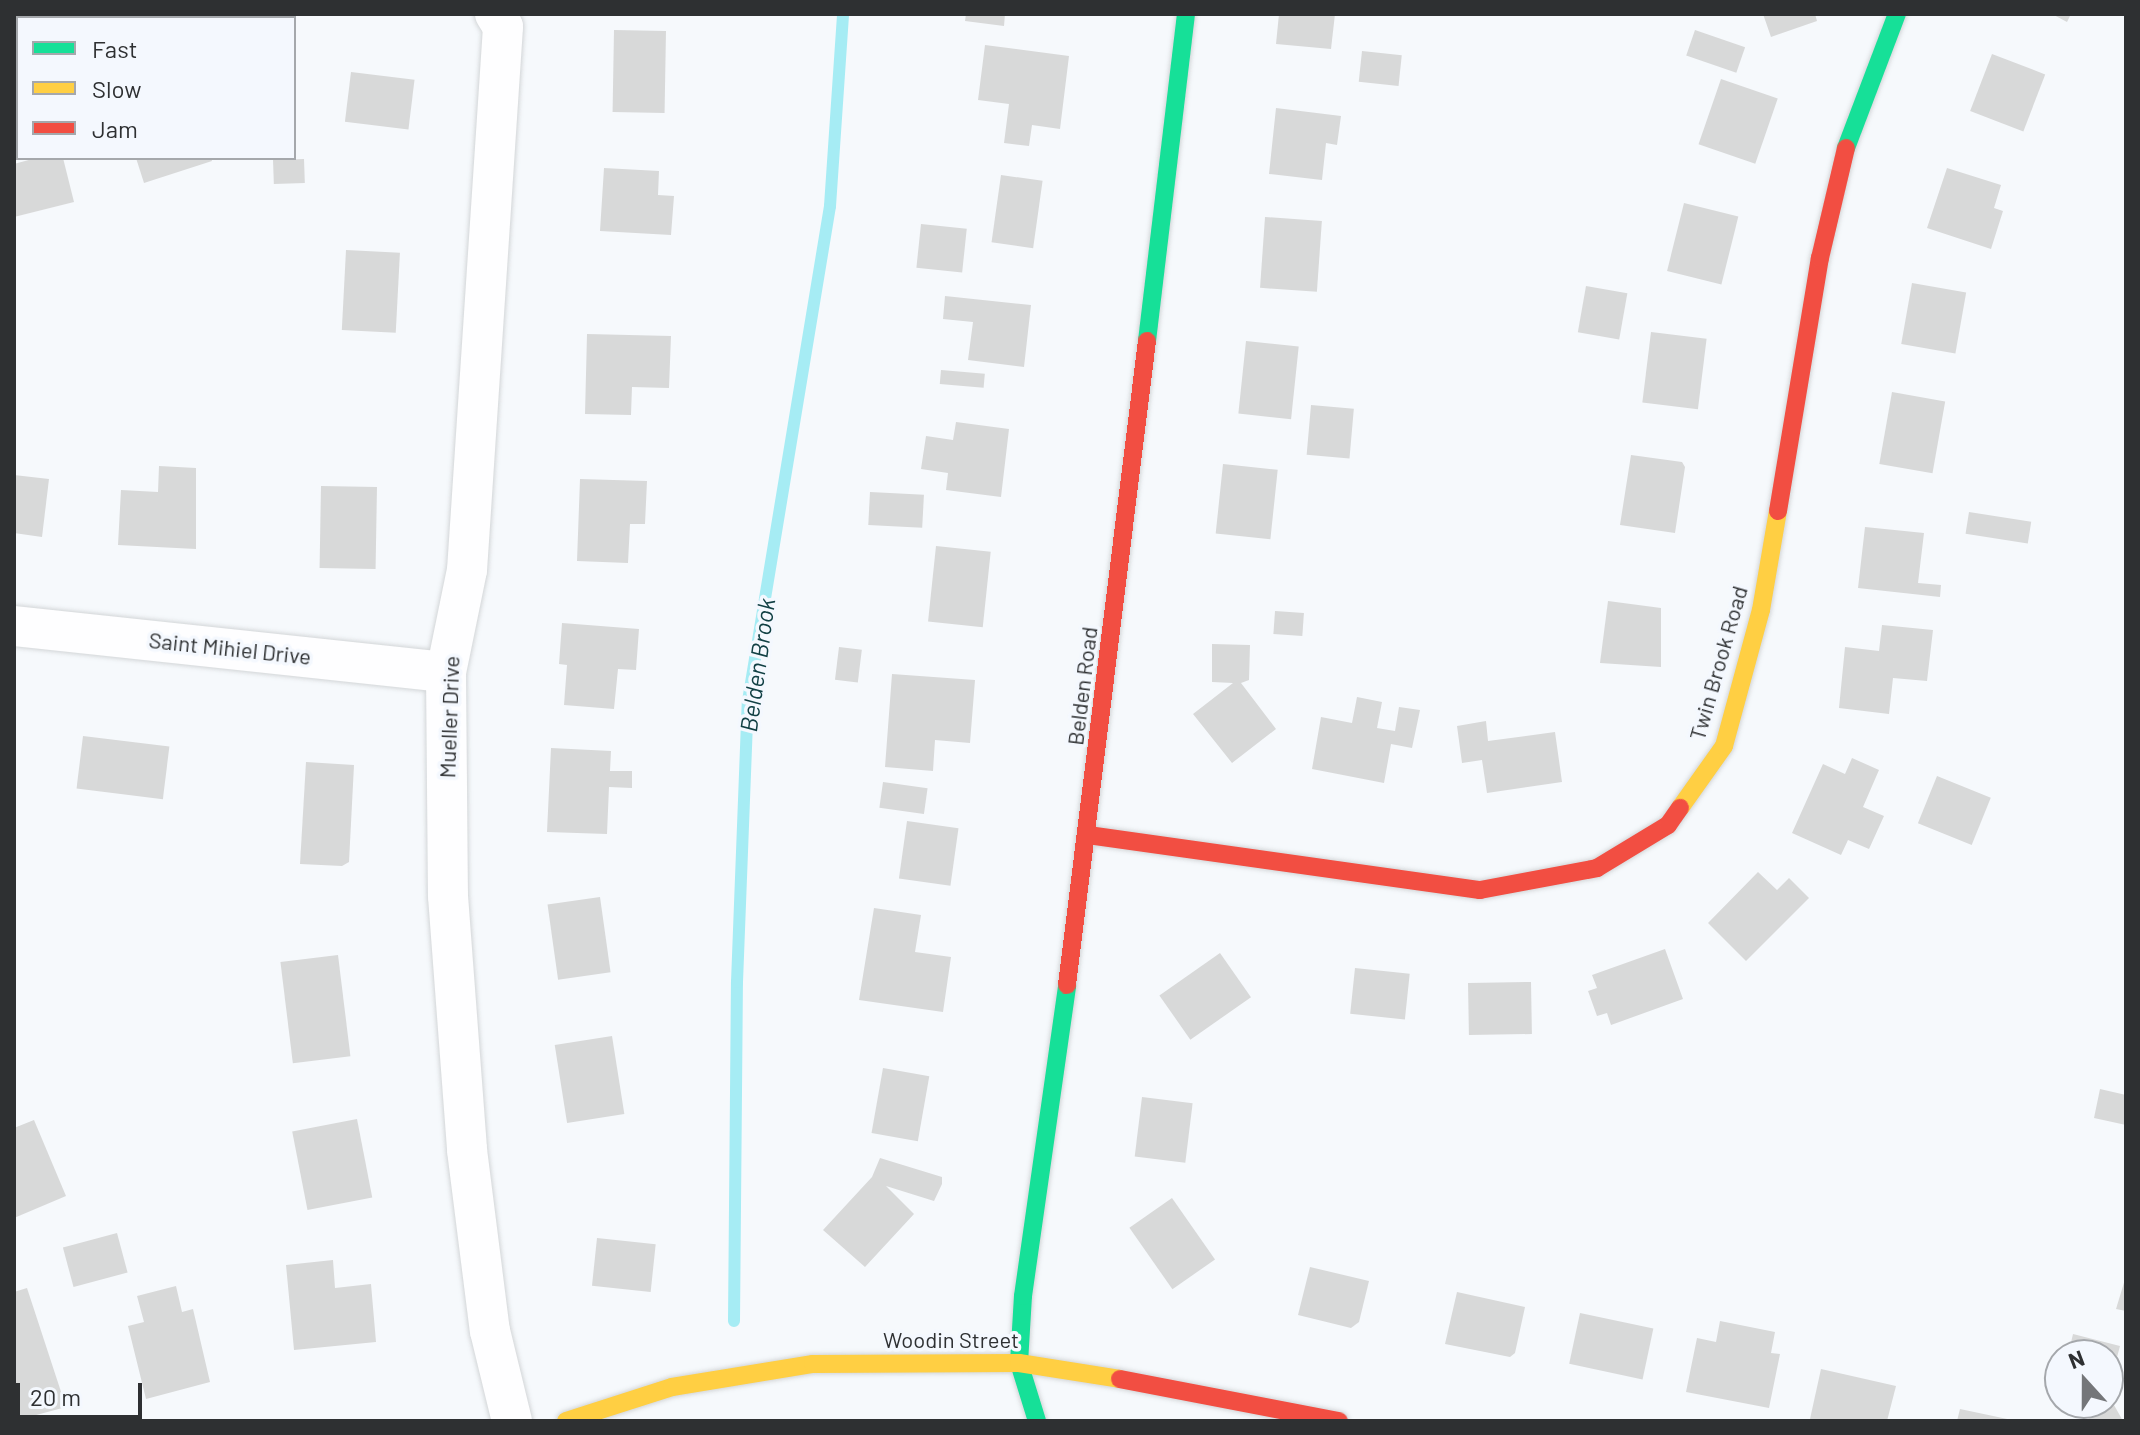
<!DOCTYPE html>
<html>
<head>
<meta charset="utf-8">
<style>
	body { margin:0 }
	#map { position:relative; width:2140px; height:1435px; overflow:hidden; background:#f6f9fc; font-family:Barlow,sans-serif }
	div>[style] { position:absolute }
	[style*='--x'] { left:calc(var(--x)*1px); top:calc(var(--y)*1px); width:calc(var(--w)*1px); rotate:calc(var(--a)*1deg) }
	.stream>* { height:12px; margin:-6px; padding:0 6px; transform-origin:6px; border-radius:6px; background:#a6ecf4 }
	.building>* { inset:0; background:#d8d9d9; transform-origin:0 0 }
	.roads { filter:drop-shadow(0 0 2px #d3d6d8) drop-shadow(0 0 2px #d3d6d8) }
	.street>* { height:40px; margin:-20px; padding:0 20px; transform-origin:20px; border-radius:20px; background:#fefeff }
	.fast>* { height:18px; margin:-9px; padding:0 9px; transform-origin:9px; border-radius:9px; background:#16e098 }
	.slow>* { height:18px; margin:-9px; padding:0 9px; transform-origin:9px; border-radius:9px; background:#ffcf43 }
	.jam>* { height:18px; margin:-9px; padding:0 9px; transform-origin:9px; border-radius:9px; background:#f24e42 }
	span { translate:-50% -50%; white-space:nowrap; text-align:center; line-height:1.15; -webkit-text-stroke:7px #f4f8fe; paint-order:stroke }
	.street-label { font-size:22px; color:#2e3032 }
	.water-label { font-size:24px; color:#114044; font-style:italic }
	.frame { position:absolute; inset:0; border:16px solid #2e3032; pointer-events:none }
	.legend { position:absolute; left:16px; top:16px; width:280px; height:144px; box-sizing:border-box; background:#f4f8fe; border:2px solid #a5a8ac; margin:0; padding:10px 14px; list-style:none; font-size:24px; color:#2e3032 }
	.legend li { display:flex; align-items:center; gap:16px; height:40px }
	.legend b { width:40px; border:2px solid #a5a8ac }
	.north { position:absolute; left:2044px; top:1339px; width:80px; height:80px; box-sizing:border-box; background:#f4f8fe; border:2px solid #a5a8ac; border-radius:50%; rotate:339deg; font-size:22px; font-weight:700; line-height:32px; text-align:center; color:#2e3032 }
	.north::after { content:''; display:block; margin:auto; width:28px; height:36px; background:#747679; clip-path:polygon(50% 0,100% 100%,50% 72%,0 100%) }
	.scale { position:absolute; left:16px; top:1383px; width:126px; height:36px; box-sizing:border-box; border:4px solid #2e3032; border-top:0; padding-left:10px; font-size:24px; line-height:28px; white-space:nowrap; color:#2e3032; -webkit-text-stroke:6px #f4f8fe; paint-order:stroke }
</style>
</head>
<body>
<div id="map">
	<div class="stream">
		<i style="--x:734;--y:1321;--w:339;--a:-89.5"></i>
		<i style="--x:737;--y:982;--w:281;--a:-87.8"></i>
		<i style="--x:748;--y:701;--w:502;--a:-80.59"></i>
		<i style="--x:830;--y:206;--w:192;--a:-86.1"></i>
	</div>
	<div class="building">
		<i style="clip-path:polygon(966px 14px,1005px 14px,1004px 26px,965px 21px)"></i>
		<i style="clip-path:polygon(1279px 14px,1335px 14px,1331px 49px,1276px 44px)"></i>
		<i style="clip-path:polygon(1763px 14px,1815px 14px,1817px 21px,1771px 37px)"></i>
		<i style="clip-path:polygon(2052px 14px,2071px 14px,2067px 22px)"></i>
		<i style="left:614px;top:30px;width:52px;height:82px;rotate:1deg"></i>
		<i style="left:1695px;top:30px;width:53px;height:27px;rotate:19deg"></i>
		<i style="clip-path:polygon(985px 45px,1069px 56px,1060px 129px,1032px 125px,1029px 146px,1004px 143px,1009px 104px,978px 100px)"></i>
		<i style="left:1362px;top:51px;width:40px;height:31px;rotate:6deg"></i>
		<i style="left:1992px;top:54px;width:57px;height:61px;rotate:21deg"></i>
		<i style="left:351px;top:72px;width:64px;height:50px;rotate:7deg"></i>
		<i style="left:1721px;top:79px;width:60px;height:69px;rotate:19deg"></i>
		<i style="clip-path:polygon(1276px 108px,1341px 116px,1337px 145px,1326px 143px,1322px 180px,1269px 174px)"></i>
		<i style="clip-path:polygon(36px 158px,63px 158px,74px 202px,14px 217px,14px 164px)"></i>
		<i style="clip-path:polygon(136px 158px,211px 158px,212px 161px,144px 183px)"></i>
		<i style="left:304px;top:159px;width:24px;height:31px;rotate:88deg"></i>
		<i style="clip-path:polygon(604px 168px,659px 171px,658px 195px,674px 196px,671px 235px,600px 231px)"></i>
		<i style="clip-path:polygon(1947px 168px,2001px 185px,1994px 208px,2003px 211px,1991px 249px,1927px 228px)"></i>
		<i style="left:1001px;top:175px;width:42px;height:68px;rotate:8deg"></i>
		<i style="left:1684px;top:203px;width:56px;height:70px;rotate:14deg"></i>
		<i style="left:1265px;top:217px;width:57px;height:71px;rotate:4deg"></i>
		<i style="left:921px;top:224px;width:46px;height:44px;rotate:6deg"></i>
		<i style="left:346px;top:250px;width:54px;height:80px;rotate:3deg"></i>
		<i style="left:1912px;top:283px;width:55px;height:62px;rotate:10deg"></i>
		<i style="left:1586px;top:286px;width:42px;height:47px;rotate:10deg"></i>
		<i style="clip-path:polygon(945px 296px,1031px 305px,1024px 367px,968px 360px,973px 322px,943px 319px)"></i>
		<i style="left:1651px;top:332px;width:56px;height:71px;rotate:7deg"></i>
		<i style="clip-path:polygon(587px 334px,671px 336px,669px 388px,632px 387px,631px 415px,585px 414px)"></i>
		<i style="left:1246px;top:341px;width:53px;height:73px;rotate:6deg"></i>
		<i style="left:941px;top:370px;width:44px;height:14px;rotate:5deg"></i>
		<i style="left:1892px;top:392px;width:54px;height:73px;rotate:10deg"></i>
		<i style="left:1311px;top:405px;width:43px;height:50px;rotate:5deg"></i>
		<i style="clip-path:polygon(956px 422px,1009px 429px,1001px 497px,946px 490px,948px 473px,921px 469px,926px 436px,953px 440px)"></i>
		<i style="clip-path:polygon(1631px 455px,1682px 462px,1685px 467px,1675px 533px,1620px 525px)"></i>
		<i style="left:1223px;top:464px;width:55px;height:70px;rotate:6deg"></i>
		<i style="clip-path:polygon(159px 466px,196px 468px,196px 549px,118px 545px,121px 490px,158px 492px)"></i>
		<i style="clip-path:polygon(14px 475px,49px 479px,42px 537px,14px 533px)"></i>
		<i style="clip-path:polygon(580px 479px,647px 481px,645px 524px,630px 524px,628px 563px,577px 561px)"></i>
		<i style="left:321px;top:486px;width:56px;height:82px;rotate:1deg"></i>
		<i style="left:870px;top:492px;width:54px;height:33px;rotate:3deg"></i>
		<i style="left:1969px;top:512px;width:63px;height:22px;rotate:9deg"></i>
		<i style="clip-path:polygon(1865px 527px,1924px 533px,1918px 583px,1941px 585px,1940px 597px,1858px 588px)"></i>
		<i style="left:936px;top:546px;width:55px;height:76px;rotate:6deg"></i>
		<i style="clip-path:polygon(1608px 601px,1661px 608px,1661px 667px,1600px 663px)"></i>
		<i style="left:1275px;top:611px;width:29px;height:23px;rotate:4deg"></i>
		<i style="clip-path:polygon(562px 623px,639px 629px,636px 670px,618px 669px,614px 709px,564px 705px,567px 665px,559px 664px)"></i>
		<i style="clip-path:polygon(1882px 625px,1933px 630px,1927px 681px,1893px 678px,1889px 714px,1839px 708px,1845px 647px,1879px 651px)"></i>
		<i style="clip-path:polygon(1212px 644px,1250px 645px,1249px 680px,1241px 683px,1276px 729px,1232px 763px,1193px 714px,1233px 683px,1212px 682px)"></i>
		<i style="left:839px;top:647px;width:23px;height:33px;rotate:7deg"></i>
		<i style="clip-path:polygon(892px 674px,975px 680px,970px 743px,935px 740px,933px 771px,885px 767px)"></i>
		<i style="clip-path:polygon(1357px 697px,1382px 702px,1377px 728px,1395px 731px,1399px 707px,1420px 710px,1412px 748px,1391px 744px,1384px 783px,1312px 769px,1321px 717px,1352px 723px)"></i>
		<i style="clip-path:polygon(1486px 721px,1488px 741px,1555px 732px,1562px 782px,1487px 793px,1482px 760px,1462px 763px,1457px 726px)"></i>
		<i style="left:83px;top:736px;width:87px;height:53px;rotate:7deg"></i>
		<i style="clip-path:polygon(551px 748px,611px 751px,610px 771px,632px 771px,632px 788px,609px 787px,607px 834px,547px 832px)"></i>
		<i style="clip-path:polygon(1852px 758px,1879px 770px,1863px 807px,1884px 816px,1869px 849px,1848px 840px,1841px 855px,1792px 833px,1823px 764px,1845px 774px)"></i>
		<i style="clip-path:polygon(306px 762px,354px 765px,349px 862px,342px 866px,300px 864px)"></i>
		<i style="left:1937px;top:776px;width:58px;height:51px;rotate:22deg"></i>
		<i style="left:883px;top:782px;width:45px;height:26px;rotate:8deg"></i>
		<i style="left:907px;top:821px;width:52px;height:58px;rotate:8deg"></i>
		<i style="clip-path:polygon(1758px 872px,1777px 890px,1789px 878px,1809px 898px,1746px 961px,1708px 923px)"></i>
		<i style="left:600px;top:897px;width:76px;height:53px;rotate:82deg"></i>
		<i style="clip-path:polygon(874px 908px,921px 915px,915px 952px,951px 957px,943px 1012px,859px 1000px)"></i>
		<i style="clip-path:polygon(1665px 949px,1683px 999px,1611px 1025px,1607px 1013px,1597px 1016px,1588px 991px,1597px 988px,1592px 975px)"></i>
		<i style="left:1220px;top:953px;width:54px;height:74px;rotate:55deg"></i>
		<i style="left:338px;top:955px;width:102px;height:58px;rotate:83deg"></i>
		<i style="left:1355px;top:968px;width:55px;height:46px;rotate:6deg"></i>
		<i style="left:1531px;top:982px;width:52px;height:63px;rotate:89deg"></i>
		<i style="left:612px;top:1036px;width:79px;height:58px;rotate:81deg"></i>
		<i style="left:883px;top:1068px;width:47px;height:66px;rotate:10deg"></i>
		<i style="clip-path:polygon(2100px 1089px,2126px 1095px,2126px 1125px,2094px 1118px)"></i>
		<i style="left:1142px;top:1097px;width:51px;height:60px;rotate:7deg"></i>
		<i style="left:357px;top:1119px;width:80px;height:66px;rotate:79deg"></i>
		<i style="clip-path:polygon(34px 1120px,66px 1196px,14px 1218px,14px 1128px)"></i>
		<i style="clip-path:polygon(880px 1158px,942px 1177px,942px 1184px,934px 1201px,886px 1186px,914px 1214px,865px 1267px,823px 1230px,872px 1177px)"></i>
		<i style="left:1172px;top:1198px;width:75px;height:52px;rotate:55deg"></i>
		<i style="left:117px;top:1233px;width:41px;height:56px;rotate:75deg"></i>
		<i style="left:597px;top:1238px;width:59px;height:48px;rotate:6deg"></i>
		<i style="clip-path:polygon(333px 1260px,335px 1288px,371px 1284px,376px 1342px,294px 1350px,286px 1265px)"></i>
		<i style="clip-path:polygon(1310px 1267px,1369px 1281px,1359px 1322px,1351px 1328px,1298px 1315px)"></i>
		<i style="clip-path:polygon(2126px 1276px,2126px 1311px,2116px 1309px)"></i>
		<i style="clip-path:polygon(176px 1286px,182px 1312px,193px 1309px,210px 1382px,146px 1399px,128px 1326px,144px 1322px,137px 1296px)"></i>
		<i style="clip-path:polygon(27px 1288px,66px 1407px,14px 1421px,14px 1292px)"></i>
		<i style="clip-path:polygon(1457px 1292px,1525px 1307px,1515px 1353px,1510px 1357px,1445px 1344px)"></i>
		<i style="left:1580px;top:1313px;width:75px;height:52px;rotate:12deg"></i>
		<i style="clip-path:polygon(1720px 1321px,1775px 1332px,1771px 1353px,1780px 1354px,1769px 1408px,1686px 1392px,1697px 1338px,1716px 1342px)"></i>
		<i style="clip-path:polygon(2073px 1334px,2120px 1346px,2108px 1391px,2108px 1355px,2068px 1355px)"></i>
		<i style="clip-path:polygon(1821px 1369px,1896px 1386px,1887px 1421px,1810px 1419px)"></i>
		<i style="clip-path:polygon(2114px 1405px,2123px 1421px,2084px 1421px)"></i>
		<i style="clip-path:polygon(1960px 1409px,2012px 1420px,2012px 1421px,1957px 1421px)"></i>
	</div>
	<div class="roads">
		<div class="street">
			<i style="--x:495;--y:14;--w:15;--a:58"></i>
			<i style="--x:503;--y:27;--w:544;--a:93.79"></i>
			<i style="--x:467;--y:570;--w:104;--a:101.6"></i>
			<i style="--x:446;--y:672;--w:224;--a:89.5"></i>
			<i style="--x:448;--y:896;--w:255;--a:85.7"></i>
			<i style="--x:467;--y:1150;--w:182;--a:82.8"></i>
			<i style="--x:490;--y:1331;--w:93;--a:76.3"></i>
			<i style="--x:156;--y:18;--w:15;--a:-16"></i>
			<i style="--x:14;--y:58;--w:4;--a:-14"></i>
			<i style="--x:14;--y:626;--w:434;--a:6.1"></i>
		</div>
		<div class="fast">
			<i style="--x:1846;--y:148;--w:143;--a:-69.2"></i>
			<i style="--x:1147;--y:341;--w:329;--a:-83.2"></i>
			<i style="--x:1037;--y:1421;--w:61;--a:-107.2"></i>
			<i style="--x:1019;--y:1363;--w:67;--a:-86.6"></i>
			<i style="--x:1023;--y:1296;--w:314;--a:-81.9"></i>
		</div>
		<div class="slow">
			<i style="--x:1680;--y:808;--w:76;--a:-54.6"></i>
			<i style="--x:1724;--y:746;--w:141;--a:-74.8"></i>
			<i style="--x:1761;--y:610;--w:100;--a:-80.3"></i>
			<i style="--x:566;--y:1421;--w:111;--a:-17.8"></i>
			<i style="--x:672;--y:1387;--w:143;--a:-9.3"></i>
			<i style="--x:813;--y:1364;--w:206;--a:-0.3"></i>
			<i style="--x:1019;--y:1363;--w:102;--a:9"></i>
		</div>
		<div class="jam">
			<i style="--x:1778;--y:511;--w:256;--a:-80.6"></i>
			<i style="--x:1820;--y:258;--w:113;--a:-76.7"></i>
			<i style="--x:1088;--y:835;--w:396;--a:8"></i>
			<i style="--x:1480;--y:890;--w:119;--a:-10.6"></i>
			<i style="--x:1597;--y:868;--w:83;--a:-31.2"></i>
			<i style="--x:1668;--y:825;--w:21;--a:-55"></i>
			<i style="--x:1067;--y:985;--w:649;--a:-82.92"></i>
			<i style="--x:1120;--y:1379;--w:223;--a:10.9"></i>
		</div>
	</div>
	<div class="street-label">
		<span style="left:230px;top:648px;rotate:6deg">Saint Mihiel Drive</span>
		<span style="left:1718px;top:663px;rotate:-74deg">Twin Brook Road</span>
		<span style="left:1082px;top:686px;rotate:-83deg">Belden Road</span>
		<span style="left:449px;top:717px;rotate:-88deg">Mueller Drive</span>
		<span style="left:951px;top:1340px">Woodin Street</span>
	</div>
	<div class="water-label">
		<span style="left:757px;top:665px;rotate:-82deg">Belden Brook</span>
	</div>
	<div class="frame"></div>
	<ul class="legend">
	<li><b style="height:10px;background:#16e098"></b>Fast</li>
	<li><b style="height:10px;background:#ffcf43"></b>Slow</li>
	<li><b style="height:10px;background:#f24e42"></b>Jam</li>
	</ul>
	<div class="north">N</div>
	<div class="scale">20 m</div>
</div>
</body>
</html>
